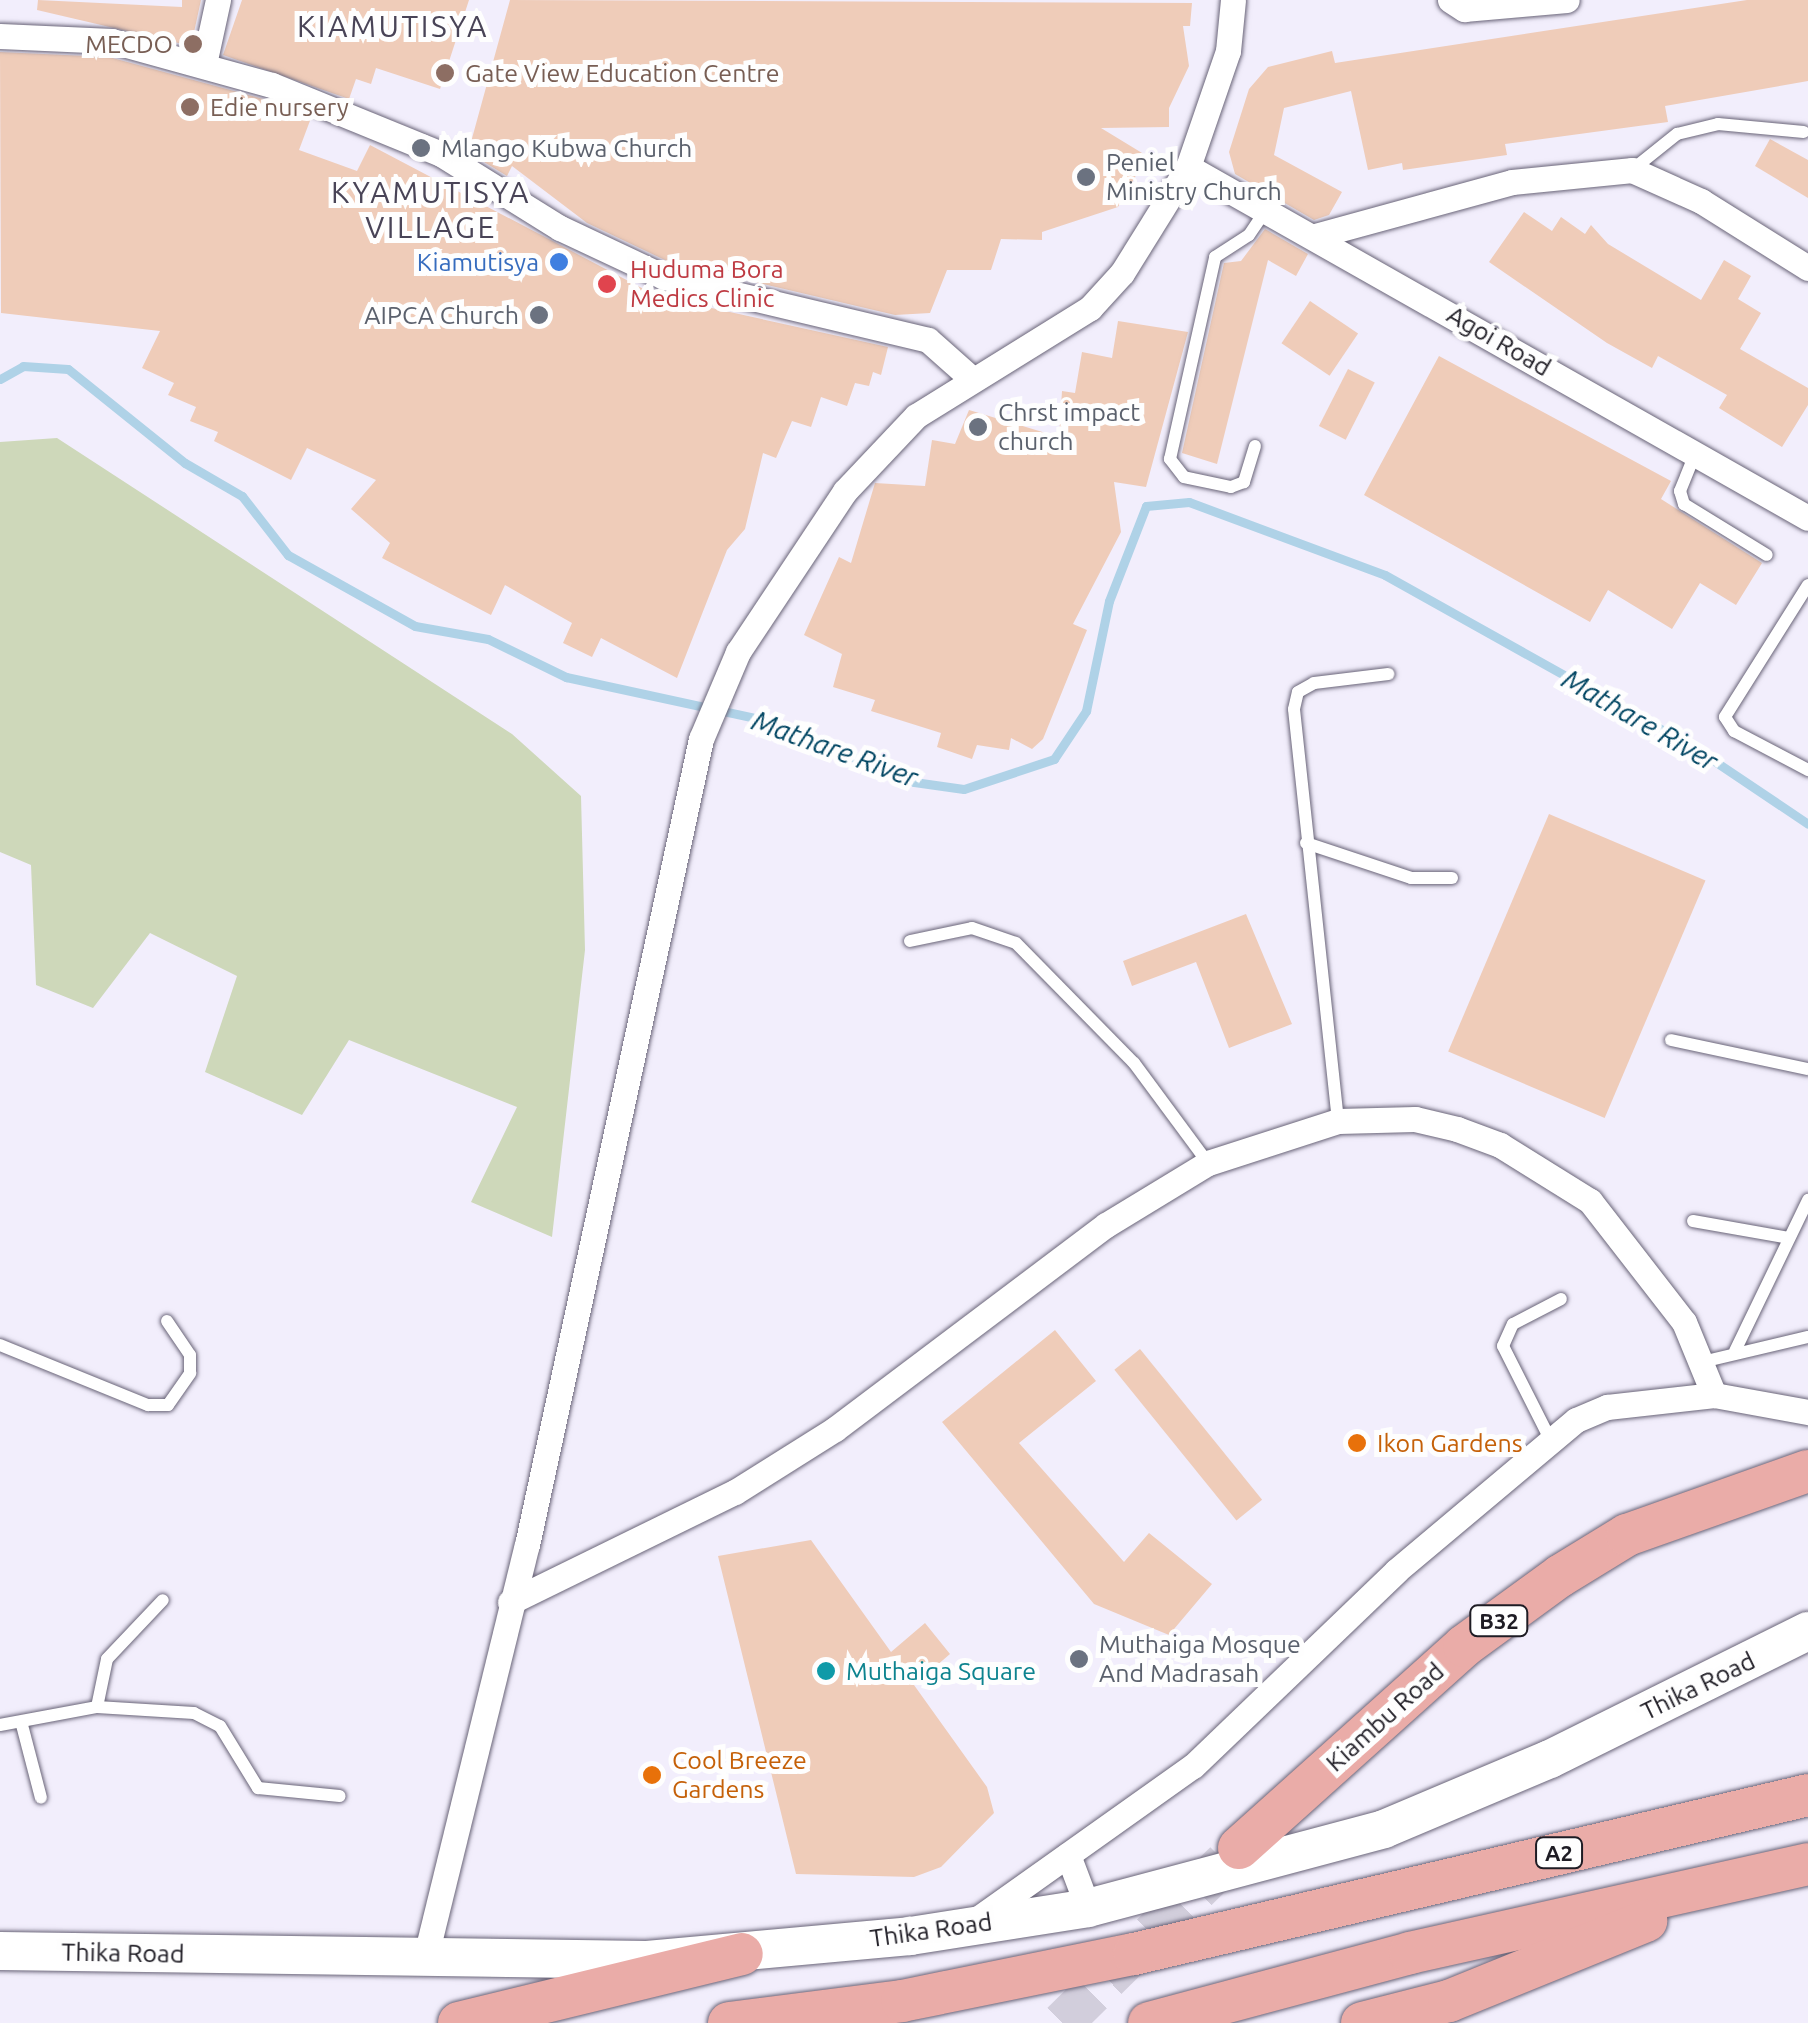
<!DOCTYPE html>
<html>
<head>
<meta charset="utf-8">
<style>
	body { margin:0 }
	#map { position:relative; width:1808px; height:2023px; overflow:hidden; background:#f2eefc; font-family:Ubuntu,sans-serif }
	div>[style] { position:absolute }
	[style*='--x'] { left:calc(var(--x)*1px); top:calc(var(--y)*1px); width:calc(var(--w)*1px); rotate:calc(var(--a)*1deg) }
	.green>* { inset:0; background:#ced8ba }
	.stream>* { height:9px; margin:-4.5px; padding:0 4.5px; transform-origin:4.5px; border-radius:4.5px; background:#afd2e7 }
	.building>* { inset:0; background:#efccb9; transform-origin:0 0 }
	.trunk-tunnel>* { height:42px; margin-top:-21px; transform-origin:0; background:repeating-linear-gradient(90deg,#d2cedc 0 42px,transparent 0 63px) }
	.roads { filter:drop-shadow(0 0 2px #696478) drop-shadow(0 0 2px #696478) }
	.service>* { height:12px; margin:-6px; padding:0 6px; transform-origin:6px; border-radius:6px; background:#fff }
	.minor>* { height:25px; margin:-12.5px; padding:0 12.5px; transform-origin:12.5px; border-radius:12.5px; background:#fff }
	.secondary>* { height:38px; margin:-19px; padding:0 19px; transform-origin:19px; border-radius:19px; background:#fff }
	.trunk>* { height:42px; margin:-21px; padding:0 21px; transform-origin:21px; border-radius:21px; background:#eaaca8 }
	.dots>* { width:28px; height:28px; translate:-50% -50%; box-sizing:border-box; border:5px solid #fefefe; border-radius:50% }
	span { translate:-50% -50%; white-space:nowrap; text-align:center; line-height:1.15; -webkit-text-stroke:10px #fefefe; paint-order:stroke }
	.shield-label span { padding:2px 8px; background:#fefefe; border:2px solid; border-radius:8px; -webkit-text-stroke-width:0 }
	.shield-label { font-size:22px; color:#1e1c24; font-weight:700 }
	.education-label { font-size:25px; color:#785e54 }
	.right { translate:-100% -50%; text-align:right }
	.left { translate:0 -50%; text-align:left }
	.worship-label { font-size:25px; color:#5b616d }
	.shop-label { font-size:25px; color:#366cbe }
	.health-label { font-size:25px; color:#be3a42 }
	.street-label { font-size:25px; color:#1e1c24 }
	.food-label { font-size:25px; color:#c56008 }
	.culture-label { font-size:25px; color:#0d838f }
	.water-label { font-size:28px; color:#004562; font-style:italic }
	.quarter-label { font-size:30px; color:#494457; letter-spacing:2.5px }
</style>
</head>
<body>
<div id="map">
	<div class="green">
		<i style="clip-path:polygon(57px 438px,512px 734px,581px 796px,585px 950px,552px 1237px,471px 1202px,517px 1107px,349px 1040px,302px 1115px,205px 1072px,237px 976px,150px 933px,93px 1008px,36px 985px,31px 865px,0 852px,0 442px)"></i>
	</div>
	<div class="stream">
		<i style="--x:0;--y:379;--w:26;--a:-29"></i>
		<i style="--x:23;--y:366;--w:45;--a:3.8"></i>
		<i style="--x:68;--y:369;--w:150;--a:38.8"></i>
		<i style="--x:185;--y:463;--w:66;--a:30.1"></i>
		<i style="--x:242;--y:496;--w:75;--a:52.1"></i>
		<i style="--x:288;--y:555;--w:145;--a:29.2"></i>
		<i style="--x:415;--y:626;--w:74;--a:10.1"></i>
		<i style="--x:488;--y:639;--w:87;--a:26"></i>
		<i style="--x:566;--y:677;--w:193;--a:12.2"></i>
		<i style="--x:755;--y:718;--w:171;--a:21.9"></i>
		<i style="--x:914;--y:782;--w:50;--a:8"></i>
		<i style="--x:964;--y:789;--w:95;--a:-18.4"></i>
		<i style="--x:1054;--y:759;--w:58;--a:-56.3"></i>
		<i style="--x:1086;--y:711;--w:112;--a:-78.2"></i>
		<i style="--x:1109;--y:601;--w:102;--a:-68.7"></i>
		<i style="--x:1146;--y:506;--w:43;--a:-5.3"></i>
		<i style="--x:1189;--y:502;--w:209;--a:20.4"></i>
		<i style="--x:1385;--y:575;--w:355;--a:29.2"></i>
		<i style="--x:1695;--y:748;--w:136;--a:33.9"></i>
	</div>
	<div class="building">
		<i style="clip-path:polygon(38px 0,182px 7px,182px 0,201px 0,191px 46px,37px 10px)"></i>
		<i style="clip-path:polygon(242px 0,469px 0,440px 89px,376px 68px,371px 84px,356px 79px,349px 99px,223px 55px)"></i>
		<i style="clip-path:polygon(510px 0,1192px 3px,1190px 26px,1183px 26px,1189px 66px,1169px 108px,1169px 127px,1101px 128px,1147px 156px,1118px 207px,1042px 232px,1042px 240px,1001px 239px,991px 270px,947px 270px,930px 313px,895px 315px,669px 262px,587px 223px,512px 166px,507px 176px,484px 162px,491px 147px,471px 142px)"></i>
		<i style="clip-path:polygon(1747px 0,1808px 0,1808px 81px,1665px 106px,1668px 122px,1505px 144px,1507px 155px,1403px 170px,1402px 163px,1368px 170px,1351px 91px,1284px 108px,1274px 155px,1342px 192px,1329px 215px,1314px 220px,1235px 174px,1229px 152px,1249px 89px,1268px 67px,1332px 51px,1335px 63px)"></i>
		<i style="clip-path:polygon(0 52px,109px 57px,267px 100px,311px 118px,299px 150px,357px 171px,370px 145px,657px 296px,888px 347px,881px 375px,873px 372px,869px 386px,855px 383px,847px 406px,821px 397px,811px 427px,792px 421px,776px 458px,763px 453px,745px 529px,727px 550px,677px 678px,601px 638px,592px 657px,563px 643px,572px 623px,505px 585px,491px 615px,382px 558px,390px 543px,351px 509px,376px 480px,307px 448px,291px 480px,214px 441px,218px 432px,190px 421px,196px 407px,168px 395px,174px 383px,142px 368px,160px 331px,1px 313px)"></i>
		<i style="clip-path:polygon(1770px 139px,1808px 160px,1808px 198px,1755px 166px)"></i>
		<i style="clip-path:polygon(1524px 212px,1552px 231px,1561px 217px,1585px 234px,1591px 225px,1608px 244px,1701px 300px,1724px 260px,1751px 276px,1738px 299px,1761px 313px,1740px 349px,1808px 388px,1808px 405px,1782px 447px,1719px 408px,1727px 395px,1658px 356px,1652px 368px,1607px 343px,1489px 262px)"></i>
		<i style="clip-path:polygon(1265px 229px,1308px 254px,1296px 276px,1268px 260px,1217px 464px,1182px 453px,1224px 263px,1241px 261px)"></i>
		<i style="left:1310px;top:301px;width:58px;height:51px;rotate:34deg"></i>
		<i style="clip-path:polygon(1118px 321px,1188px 332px,1146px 487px,1114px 482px,1121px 532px,1073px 624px,1087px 630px,1043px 739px,1032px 749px,1011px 738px,1009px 750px,977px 745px,972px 759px,937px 747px,941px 733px,871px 711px,875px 700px,833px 687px,842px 654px,804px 635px,839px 557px,851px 563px,875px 483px,925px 486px,932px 440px,955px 444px,969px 410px,1059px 437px,1062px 391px,1075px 393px,1082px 352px,1112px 358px)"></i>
		<i style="clip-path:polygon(1439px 356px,1671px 481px,1661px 499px,1762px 563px,1736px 605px,1700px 583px,1672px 629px,1608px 590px,1590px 622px,1364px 495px)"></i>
		<i style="left:1348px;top:369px;width:30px;height:64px;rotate:27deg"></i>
		<i style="left:1549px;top:814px;width:170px;height:258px;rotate:23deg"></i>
		<i style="clip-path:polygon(1246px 914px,1292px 1024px,1229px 1048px,1196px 962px,1132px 986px,1123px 961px)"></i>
		<i style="clip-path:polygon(1055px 1330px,1096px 1381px,1019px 1443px,1124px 1562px,1149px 1533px,1212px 1584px,1169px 1635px,1094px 1604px,942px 1422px)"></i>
		<i style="left:1140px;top:1349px;width:194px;height:33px;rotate:51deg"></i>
		<i style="clip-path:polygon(811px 1540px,891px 1652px,925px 1623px,950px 1654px,914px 1685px,987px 1787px,994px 1813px,941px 1867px,914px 1877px,796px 1874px,718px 1556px)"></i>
	</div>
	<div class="trunk-tunnel">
		<i style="--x:1062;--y:2023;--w:229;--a:-44.6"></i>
	</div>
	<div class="roads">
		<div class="service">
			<i style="--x:1632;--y:170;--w:58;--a:-38.7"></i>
			<i style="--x:1677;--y:134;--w:42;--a:-13.7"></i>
			<i style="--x:1718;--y:124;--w:86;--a:5.3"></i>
			<i style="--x:1255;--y:446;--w:38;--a:107"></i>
			<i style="--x:1244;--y:482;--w:14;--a:159"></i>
			<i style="--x:1231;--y:487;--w:48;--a:-168"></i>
			<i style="--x:1184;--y:477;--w:23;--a:-128"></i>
			<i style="--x:1170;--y:459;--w:207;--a:-77.4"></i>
			<i style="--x:1215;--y:257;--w:40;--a:-32.9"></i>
			<i style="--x:1249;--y:235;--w:30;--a:-56"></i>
			<i style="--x:1695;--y:454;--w:40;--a:112"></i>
			<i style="--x:1680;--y:491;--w:14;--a:73"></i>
			<i style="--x:1684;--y:504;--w:97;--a:31.6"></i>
			<i style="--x:1808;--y:585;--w:156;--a:122.2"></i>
			<i style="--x:1725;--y:717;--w:17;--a:57"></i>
			<i style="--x:1734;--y:731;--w:84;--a:27.8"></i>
			<i style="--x:1306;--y:843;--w:111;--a:18.4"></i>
			<i style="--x:1411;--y:878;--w:41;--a:0"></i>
			<i style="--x:910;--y:941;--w:63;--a:-11.8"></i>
			<i style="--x:972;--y:928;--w:46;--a:18.8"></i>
			<i style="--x:1016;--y:943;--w:168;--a:45.5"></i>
			<i style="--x:1134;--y:1063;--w:124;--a:53.5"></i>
			<i style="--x:1671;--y:1040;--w:140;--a:12"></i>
			<i style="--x:1338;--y:1121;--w:414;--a:-96.1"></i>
			<i style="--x:1294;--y:709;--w:17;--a:-77"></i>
			<i style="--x:1298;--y:692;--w:18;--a:-29"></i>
			<i style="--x:1314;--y:683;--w:75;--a:-6.9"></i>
			<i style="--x:1693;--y:1221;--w:97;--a:10"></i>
			<i style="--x:0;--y:1345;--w:160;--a:22.1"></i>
			<i style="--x:148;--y:1405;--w:20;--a:0"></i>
			<i style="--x:168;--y:1405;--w:39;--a:-55"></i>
			<i style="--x:190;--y:1373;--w:18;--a:-90"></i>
			<i style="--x:190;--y:1355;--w:41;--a:-124.1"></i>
			<i style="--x:1735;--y:1351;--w:168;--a:-64.2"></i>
			<i style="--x:1702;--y:1362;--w:109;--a:-13.3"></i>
			<i style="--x:1549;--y:1437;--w:102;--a:-116.8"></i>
			<i style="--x:1503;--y:1346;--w:24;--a:-66"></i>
			<i style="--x:1513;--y:1324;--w:54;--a:-27.5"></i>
			<i style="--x:97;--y:1707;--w:49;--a:-78.2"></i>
			<i style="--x:107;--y:1659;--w:81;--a:-46.5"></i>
			<i style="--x:0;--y:1725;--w:99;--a:-10.5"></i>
			<i style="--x:97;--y:1707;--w:97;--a:3.5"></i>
			<i style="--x:194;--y:1713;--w:29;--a:27"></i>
			<i style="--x:220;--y:1726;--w:73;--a:58.5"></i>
			<i style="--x:258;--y:1788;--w:82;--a:5.6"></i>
			<i style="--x:22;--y:1725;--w:75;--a:75.4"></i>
		</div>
		<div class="minor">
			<i style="--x:1450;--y:0;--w:17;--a:33"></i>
			<i style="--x:1464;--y:9;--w:103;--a:-5"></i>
			<i style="--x:0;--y:36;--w:112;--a:2.6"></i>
			<i style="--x:112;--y:41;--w:166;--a:15.4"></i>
			<i style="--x:272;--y:85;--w:183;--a:22.2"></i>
			<i style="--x:441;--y:154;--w:140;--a:31.9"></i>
			<i style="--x:560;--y:228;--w:115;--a:25.2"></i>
			<i style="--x:664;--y:277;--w:271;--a:13.4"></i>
			<i style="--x:928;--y:340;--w:57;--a:41.5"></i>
			<i style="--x:204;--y:64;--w:66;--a:-77.7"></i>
			<i style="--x:1188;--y:167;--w:712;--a:29.52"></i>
			<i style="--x:1315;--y:236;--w:204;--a:-15.3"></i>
			<i style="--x:1512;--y:182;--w:121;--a:-5.7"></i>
			<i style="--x:1632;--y:170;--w:76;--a:24.2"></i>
			<i style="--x:1701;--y:201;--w:126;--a:32.1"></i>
			<i style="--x:510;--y:1602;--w:250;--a:-26.1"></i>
			<i style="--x:735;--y:1492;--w:118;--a:-32.2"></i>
			<i style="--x:835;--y:1429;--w:339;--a:-37"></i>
			<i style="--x:1106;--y:1225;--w:119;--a:-31.3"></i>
			<i style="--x:1208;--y:1163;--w:137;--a:-17.9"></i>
			<i style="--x:1338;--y:1121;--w:77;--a:-1.5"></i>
			<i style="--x:1415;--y:1119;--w:43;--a:13.4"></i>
			<i style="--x:1457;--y:1129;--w:46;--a:20.4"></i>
			<i style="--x:1500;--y:1145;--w:106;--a:31.9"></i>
			<i style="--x:1590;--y:1201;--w:153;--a:52.2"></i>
			<i style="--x:1684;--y:1322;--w:79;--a:67.7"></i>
			<i style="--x:1068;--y:1855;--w:57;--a:69.3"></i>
			<i style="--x:976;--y:1920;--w:266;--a:-35.4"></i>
			<i style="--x:1193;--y:1766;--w:281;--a:-43.8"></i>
			<i style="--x:1396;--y:1571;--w:235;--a:-40"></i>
			<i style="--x:1576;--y:1420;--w:34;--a:-23"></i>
			<i style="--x:1607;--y:1407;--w:108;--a:-6.4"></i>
			<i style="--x:1714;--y:1395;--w:96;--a:10.3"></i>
			<i style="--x:425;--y:1959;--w:426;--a:-76.2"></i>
			<i style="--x:527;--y:1545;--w:825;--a:-77.82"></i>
			<i style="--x:701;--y:739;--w:95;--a:-67"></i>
			<i style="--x:738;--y:652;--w:193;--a:-56.4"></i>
			<i style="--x:845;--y:491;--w:103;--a:-46.6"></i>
			<i style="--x:916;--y:416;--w:205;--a:-31.8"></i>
			<i style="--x:1090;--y:308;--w:47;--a:-47.6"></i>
			<i style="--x:1122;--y:273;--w:125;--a:-58.1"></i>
			<i style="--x:1188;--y:167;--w:123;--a:-71"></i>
			<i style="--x:1228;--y:51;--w:51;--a:-84.4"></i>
		</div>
		<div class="secondary">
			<i style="--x:0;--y:1951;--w:647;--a:0.8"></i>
			<i style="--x:647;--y:1960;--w:264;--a:-5.2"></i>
			<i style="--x:910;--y:1936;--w:180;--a:-8.9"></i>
			<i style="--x:1088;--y:1908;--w:306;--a:-14.9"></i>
			<i style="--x:1384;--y:1829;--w:180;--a:-22.9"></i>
			<i style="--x:1550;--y:1759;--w:288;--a:-26.4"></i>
		</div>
		<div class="trunk">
			<i style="--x:1239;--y:1848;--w:302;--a:-41.9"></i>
			<i style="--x:1464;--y:1646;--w:119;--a:-36.1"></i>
			<i style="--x:1560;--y:1576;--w:79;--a:-31.5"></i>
			<i style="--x:1627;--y:1535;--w:192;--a:-19.5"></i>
			<i style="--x:459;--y:2023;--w:291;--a:-13.7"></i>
			<i style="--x:729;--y:2023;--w:174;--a:-7.2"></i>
			<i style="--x:902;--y:2001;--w:237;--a:-11.5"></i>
			<i style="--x:1134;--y:1954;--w:693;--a:-13.27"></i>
			<i style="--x:1149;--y:2023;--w:270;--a:-15"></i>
			<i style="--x:1410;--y:1953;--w:408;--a:-12.6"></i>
			<i style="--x:1362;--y:2023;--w:90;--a:-14.2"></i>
			<i style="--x:1449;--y:2001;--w:213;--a:-22.1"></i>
		</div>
	</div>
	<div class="dots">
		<i style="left:193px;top:44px;background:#8d6e63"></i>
		<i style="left:445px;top:73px;background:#8d6e63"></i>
		<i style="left:190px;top:107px;background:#8d6e63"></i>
		<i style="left:421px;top:148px;background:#6b7280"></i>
		<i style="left:1086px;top:177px;background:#6b7280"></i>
		<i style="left:559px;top:262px;background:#3f7fe0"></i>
		<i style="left:607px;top:284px;background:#e0444e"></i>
		<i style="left:539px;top:315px;background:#6b7280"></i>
		<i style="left:978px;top:427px;background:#6b7280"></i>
		<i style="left:1357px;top:1443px;background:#e8710a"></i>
		<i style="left:1079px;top:1659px;background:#6b7280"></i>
		<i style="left:826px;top:1671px;background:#0f9aa8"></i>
		<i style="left:652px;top:1775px;background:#e8710a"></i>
	</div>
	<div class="shield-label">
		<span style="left:1499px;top:1621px">B32</span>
		<span style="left:1559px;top:1853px">A2</span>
	</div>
	<div class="education-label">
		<span class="right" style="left:173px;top:44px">MECDO</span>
		<span class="left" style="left:465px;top:73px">Gate View Education Centre</span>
		<span class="left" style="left:210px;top:107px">Edie nursery</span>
	</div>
	<div class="worship-label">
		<span class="left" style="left:441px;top:148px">Mlango Kubwa Church</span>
		<span class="left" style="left:1106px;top:177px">Peniel<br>Ministry Church</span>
		<span class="right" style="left:519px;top:315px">AIPCA Church</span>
		<span class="left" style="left:998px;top:427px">Chrst impact<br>church</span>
		<span class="left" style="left:1099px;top:1659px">Muthaiga Mosque<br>And Madrasah</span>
	</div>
	<div class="shop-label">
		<span class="right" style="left:539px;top:262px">Kiamutisya</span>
	</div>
	<div class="health-label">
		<span class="left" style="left:630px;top:284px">Huduma Bora<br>Medics Clinic</span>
	</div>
	<div class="street-label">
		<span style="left:1499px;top:341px;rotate:30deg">Agoi Road</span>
		<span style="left:1698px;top:1686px;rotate:-26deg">Thika Road</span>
		<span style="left:1385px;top:1717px;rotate:-42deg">Kiambu Road</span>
		<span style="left:931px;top:1930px;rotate:-8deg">Thika Road</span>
		<span style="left:123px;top:1953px;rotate:1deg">Thika Road</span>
	</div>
	<div class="food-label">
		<span class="left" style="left:1377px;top:1443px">Ikon Gardens</span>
		<span class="left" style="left:672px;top:1775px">Cool Breeze<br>Gardens</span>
	</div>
	<div class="culture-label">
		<span class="left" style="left:846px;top:1671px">Muthaiga Square</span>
	</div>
	<div class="water-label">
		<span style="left:1640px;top:720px;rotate:30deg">Mathare River</span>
		<span style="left:835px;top:749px;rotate:20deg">Mathare River</span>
	</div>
	<div class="quarter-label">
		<span style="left:393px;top:26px">KIAMUTISYA</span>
		<span style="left:431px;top:209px">KYAMUTISYA<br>VILLAGE</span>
	</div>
</div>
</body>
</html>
